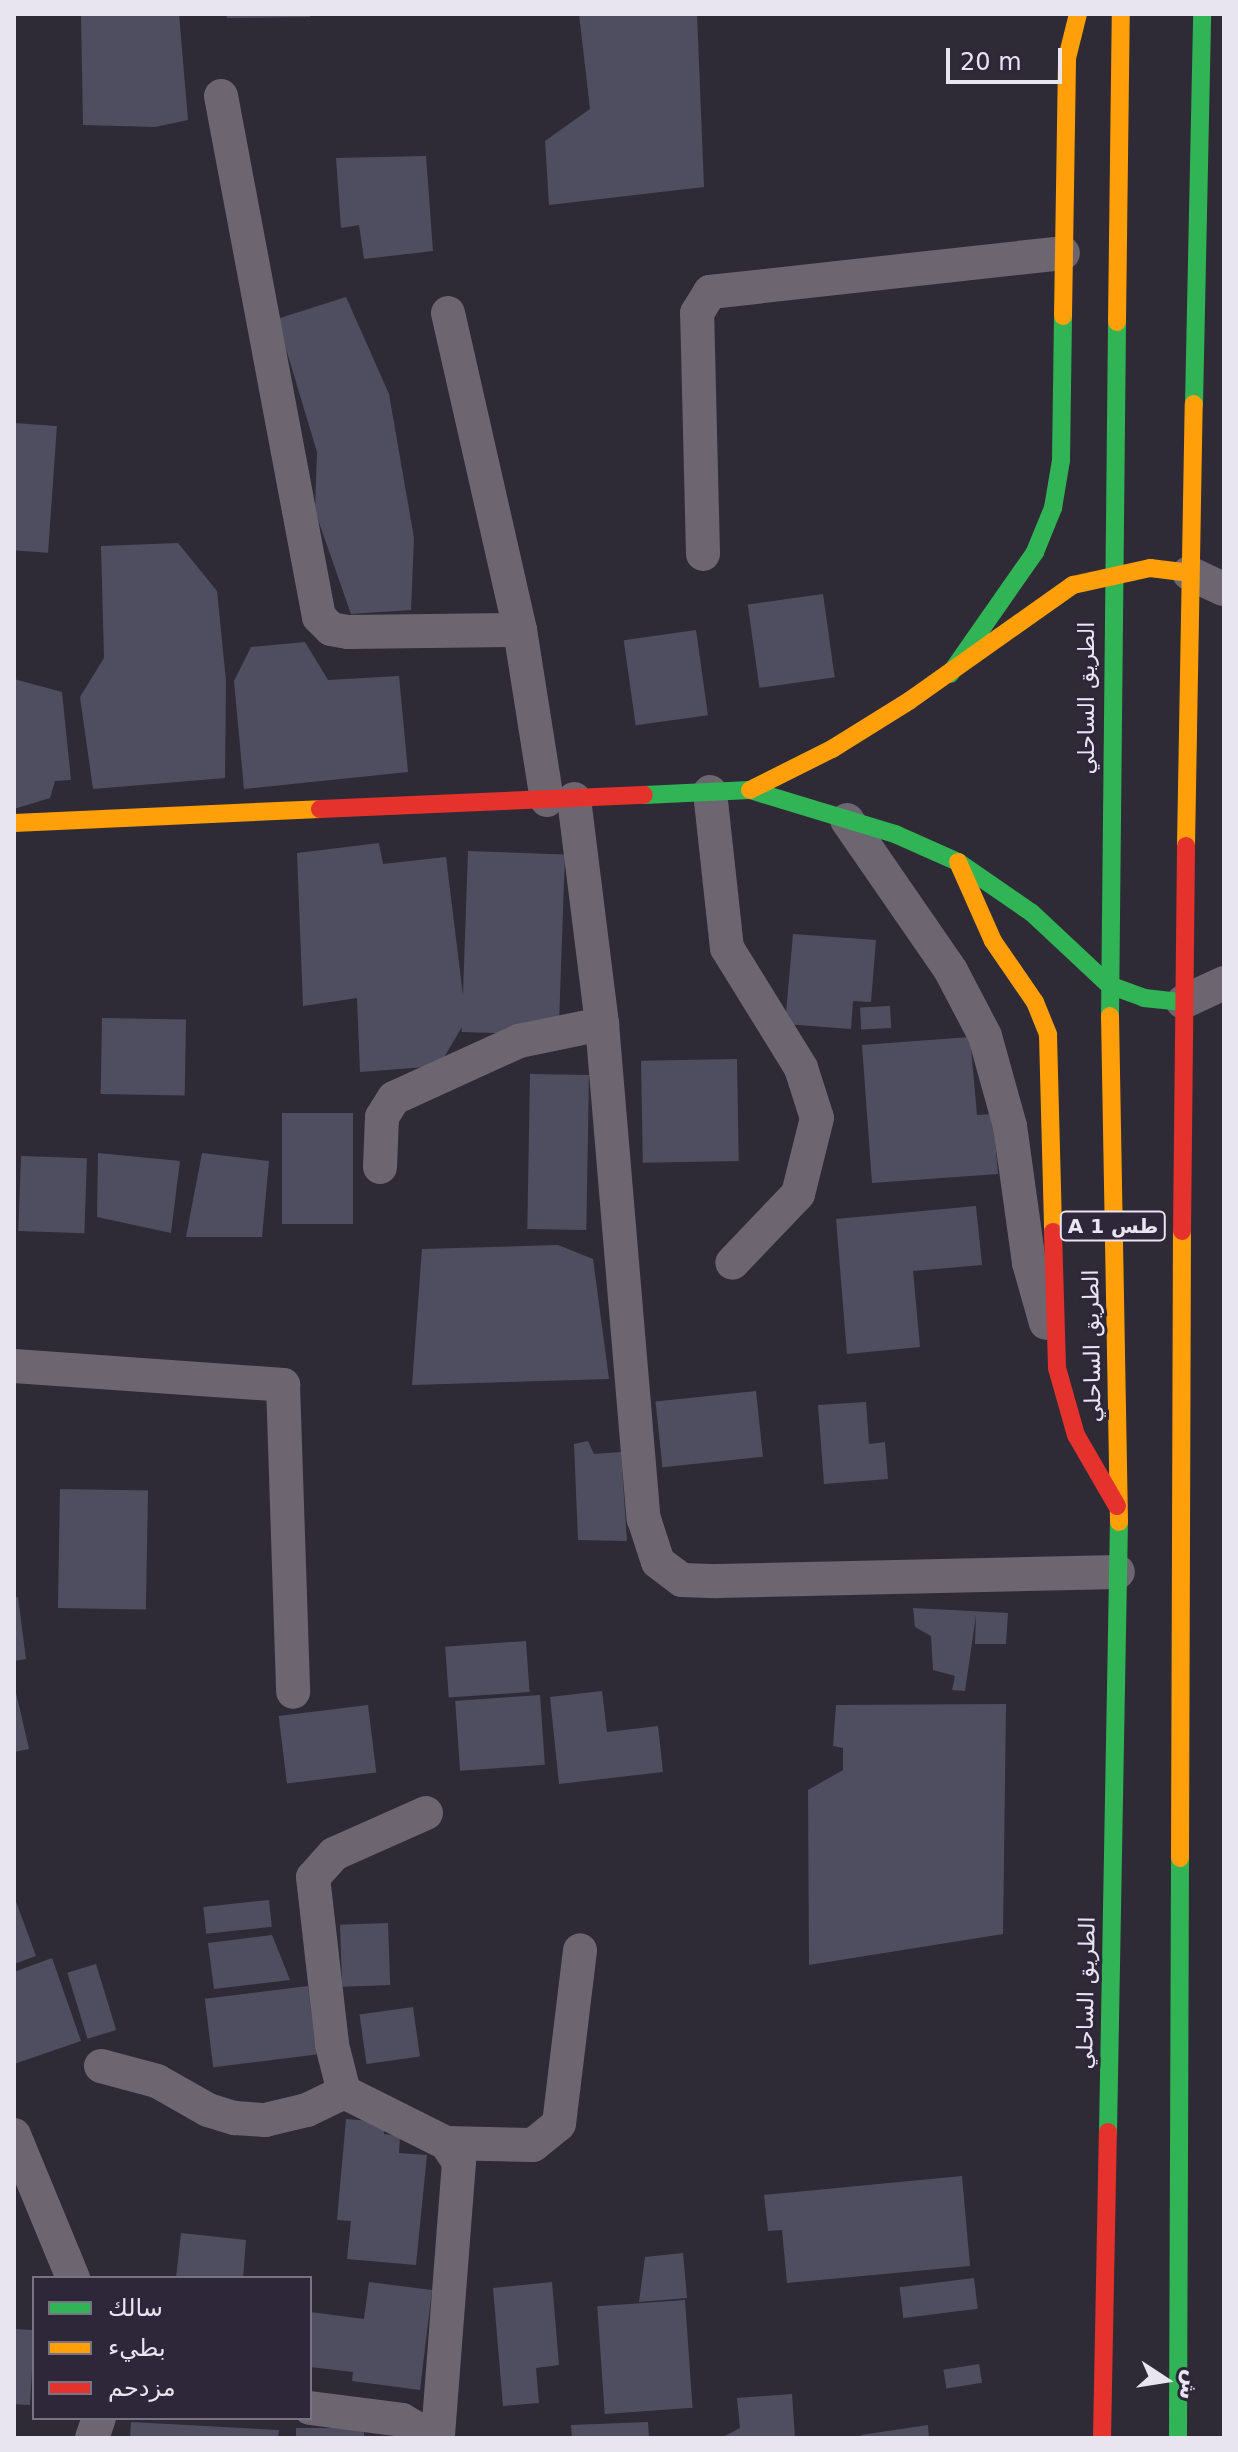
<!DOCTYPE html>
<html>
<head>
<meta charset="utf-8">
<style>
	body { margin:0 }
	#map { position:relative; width:1238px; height:2452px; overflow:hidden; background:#2f2b36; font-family:"DejaVu Sans",Cairo,sans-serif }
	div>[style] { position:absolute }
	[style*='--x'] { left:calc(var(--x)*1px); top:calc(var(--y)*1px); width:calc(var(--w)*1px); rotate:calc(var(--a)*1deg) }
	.building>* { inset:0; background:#4f4e60; transform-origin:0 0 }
	.street>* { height:34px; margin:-17px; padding:0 17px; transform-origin:17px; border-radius:17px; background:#6d6670 }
	.fast>* { height:18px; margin:-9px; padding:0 9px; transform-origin:9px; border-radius:9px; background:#30b455 }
	.slow>* { height:18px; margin:-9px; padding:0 9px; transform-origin:9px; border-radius:9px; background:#ff9f0a }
	.jam>* { height:18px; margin:-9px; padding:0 9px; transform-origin:9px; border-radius:9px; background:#e5322d }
	span { translate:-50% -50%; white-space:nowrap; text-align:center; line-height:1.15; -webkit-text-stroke:6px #2e273a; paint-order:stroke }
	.shield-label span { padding:2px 6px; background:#2e273a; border:2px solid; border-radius:6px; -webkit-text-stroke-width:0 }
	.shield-label { font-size:20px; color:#e8e4f0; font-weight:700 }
	.street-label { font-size:22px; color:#e8e4f0 }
	.frame { position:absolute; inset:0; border:16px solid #e8e4f0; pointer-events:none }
	.legend { position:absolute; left:32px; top:2276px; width:280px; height:144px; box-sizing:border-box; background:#2e273a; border:2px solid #787383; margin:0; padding:10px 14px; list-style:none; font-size:24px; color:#e8e4f0 }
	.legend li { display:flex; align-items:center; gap:16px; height:40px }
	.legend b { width:40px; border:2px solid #787383 }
	.north { position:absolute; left:1126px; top:2340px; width:80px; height:80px; -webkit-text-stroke:6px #2e273a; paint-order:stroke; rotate:102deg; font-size:22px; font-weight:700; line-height:32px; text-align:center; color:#e8e4f0 }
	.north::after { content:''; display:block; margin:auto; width:28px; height:36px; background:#e8e4f0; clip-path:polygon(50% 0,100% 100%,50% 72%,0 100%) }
	.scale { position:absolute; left:946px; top:48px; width:116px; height:36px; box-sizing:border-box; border:4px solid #e8e4f0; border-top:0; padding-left:10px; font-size:24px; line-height:28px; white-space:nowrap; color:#e8e4f0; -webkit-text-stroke:6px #2e273a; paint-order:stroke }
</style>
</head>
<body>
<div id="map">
	<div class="building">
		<i style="clip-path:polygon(179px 14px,188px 120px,155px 127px,83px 125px,81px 16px)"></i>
		<i style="clip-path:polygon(226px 14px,310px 14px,310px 17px,227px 18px)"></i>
		<i style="clip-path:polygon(579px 14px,697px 14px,704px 187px,549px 205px,545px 141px,590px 109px)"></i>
		<i style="clip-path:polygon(426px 156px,433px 251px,364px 259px,359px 225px,341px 228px,336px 158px)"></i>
		<i style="clip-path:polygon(346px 297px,389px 394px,414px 538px,411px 610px,351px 614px,315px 511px,317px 452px,277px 319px)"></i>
		<i style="left:14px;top:423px;width:43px;height:127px;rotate:4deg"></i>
		<i style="clip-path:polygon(178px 543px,217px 591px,226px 681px,225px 778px,93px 789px,80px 697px,104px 658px,101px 546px)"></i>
		<i style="left:823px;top:594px;width:84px;height:76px;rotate:82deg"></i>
		<i style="left:696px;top:630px;width:86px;height:73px;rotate:82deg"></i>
		<i style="clip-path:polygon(305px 642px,328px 680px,399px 676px,408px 772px,244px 789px,234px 681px,251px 647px)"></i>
		<i style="clip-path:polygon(14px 679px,62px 692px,71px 780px,55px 781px,50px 798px,14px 809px)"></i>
		<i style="clip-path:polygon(379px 843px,383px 864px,446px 857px,466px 1020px,439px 1066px,360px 1072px,357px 998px,303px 1006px,297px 853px)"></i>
		<i style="left:468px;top:851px;width:97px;height:181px;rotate:2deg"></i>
		<i style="clip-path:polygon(793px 934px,876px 940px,871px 1002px,853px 1001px,851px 1029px,785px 1024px)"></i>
		<i style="left:890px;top:1006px;width:22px;height:30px;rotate:87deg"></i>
		<i style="left:102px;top:1018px;width:84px;height:76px;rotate:1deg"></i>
		<i style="clip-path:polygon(970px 1037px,977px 1115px,993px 1114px,998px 1174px,872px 1183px,862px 1045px)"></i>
		<i style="left:737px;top:1059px;width:102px;height:96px;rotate:89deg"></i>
		<i style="left:530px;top:1074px;width:59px;height:155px;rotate:1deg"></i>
		<i style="left:282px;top:1113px;width:71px;height:111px"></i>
		<i style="clip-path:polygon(98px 1153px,180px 1161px,171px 1233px,97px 1217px)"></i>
		<i style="clip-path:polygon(202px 1153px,269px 1161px,262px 1237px,186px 1237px)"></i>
		<i style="left:21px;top:1156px;width:66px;height:75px;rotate:2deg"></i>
		<i style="clip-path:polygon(976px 1206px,982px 1265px,913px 1271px,920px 1347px,847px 1354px,836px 1219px)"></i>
		<i style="clip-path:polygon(558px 1245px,593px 1259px,609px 1379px,412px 1385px,422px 1249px)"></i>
		<i style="left:756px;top:1391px;width:66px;height:101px;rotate:84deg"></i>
		<i style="clip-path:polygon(866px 1402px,869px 1444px,885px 1442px,888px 1479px,824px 1484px,818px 1405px)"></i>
		<i style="clip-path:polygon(588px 1441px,594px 1454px,621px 1452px,627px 1541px,578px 1540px,574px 1444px)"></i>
		<i style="left:60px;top:1489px;width:88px;height:119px;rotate:1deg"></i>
		<i style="clip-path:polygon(18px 1597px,26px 1659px,14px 1661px,14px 1598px)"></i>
		<i style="clip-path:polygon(913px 1608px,1008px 1613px,1006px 1644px,975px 1644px,976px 1615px,965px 1691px,952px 1690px,955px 1676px,933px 1670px,931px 1636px,915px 1627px)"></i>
		<i style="left:526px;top:1641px;width:51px;height:81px;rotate:86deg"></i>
		<i style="clip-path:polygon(14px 1684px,29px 1749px,14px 1752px)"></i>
		<i style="clip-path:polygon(602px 1691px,607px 1732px,658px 1726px,663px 1772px,559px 1784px,550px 1697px)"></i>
		<i style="left:540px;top:1695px;width:70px;height:85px;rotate:86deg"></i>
		<i style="clip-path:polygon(1006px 1704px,1003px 1934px,809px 1965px,808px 1790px,843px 1770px,843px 1748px,833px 1746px,836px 1705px)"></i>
		<i style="left:368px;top:1705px;width:68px;height:90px;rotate:83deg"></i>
		<i style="clip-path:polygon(14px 1896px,36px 1956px,14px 1964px)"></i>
		<i style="left:269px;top:1900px;width:27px;height:66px;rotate:84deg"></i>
		<i style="left:388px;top:1923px;width:62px;height:48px;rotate:88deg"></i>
		<i style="clip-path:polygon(272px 1935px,290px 1980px,214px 1989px,208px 1943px)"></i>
		<i style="clip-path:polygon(52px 1958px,81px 2041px,14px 2064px,14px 1972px)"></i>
		<i style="left:96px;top:1964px;width:69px;height:30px;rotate:73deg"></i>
		<i style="left:308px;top:1986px;width:69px;height:104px;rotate:83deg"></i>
		<i style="left:413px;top:2007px;width:50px;height:54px;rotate:82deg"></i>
		<i style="clip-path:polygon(346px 2119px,385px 2122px,384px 2134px,400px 2136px,399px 2153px,427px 2155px,416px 2265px,347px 2259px,351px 2221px,337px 2220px)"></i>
		<i style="clip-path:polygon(962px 2176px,970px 2266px,787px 2283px,782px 2230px,768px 2231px,764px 2195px)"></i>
		<i style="clip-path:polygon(181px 2233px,246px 2240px,243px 2278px,176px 2278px)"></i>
		<i style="clip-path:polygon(683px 2253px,687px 2298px,639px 2302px,645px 2257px)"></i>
		<i style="left:974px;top:2278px;width:31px;height:75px;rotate:83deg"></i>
		<i style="clip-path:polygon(369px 2282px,432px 2290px,420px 2390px,352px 2381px,353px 2372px,310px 2367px,310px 2312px,364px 2319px)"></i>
		<i style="clip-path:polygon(552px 2282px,559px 2365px,536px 2368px,539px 2403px,503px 2406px,493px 2288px)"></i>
		<i style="left:685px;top:2300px;width:108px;height:88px;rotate:86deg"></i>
		<i style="left:14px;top:2329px;width:20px;height:75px;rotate:3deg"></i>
		<i style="left:979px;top:2364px;width:19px;height:36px;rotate:81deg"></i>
		<i style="clip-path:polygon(792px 2394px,795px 2438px,721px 2438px,740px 2428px,737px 2398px)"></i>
		<i style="clip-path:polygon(131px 2422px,279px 2430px,278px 2438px,130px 2438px)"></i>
		<i style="clip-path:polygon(648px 2422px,649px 2438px,572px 2438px,571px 2425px)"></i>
		<i style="clip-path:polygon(928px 2425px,929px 2438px,862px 2438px,861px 2435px)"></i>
		<i style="left:296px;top:2428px;width:68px;height:10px"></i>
	</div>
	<div class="street">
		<i style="--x:221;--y:96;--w:530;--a:79.35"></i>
		<i style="--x:319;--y:617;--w:17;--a:45"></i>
		<i style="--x:331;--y:629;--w:17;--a:10"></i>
		<i style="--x:348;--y:632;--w:172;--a:-0.7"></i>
		<i style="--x:448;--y:313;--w:325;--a:77.2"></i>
		<i style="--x:520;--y:630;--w:172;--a:81"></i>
		<i style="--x:703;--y:554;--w:241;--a:-91.4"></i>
		<i style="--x:697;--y:313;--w:25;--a:-58"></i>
		<i style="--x:710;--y:292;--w:355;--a:-6.3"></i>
		<i style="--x:1189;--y:573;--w:38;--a:25"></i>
		<i style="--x:710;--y:792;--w:157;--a:83.8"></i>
		<i style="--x:727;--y:948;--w:141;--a:58.3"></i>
		<i style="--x:801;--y:1068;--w:52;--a:72.3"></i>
		<i style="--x:817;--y:1118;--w:78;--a:104"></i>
		<i style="--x:798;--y:1194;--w:95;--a:133.7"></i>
		<i style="--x:574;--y:799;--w:227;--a:82.9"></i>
		<i style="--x:602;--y:1024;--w:497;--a:85.2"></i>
		<i style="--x:644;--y:1519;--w:45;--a:72"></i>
		<i style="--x:658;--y:1562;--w:30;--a:37"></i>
		<i style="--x:682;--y:1580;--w:35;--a:2"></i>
		<i style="--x:717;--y:1581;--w:401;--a:-1.3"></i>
		<i style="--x:847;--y:820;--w:183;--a:55.4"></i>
		<i style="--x:951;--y:971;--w:73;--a:62.4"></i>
		<i style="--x:985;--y:1036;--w:93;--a:74.5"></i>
		<i style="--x:1010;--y:1126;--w:138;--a:82.1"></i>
		<i style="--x:1029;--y:1263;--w:62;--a:74.2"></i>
		<i style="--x:1183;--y:1002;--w:45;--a:-24.9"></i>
		<i style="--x:380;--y:1167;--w:50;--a:-87.7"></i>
		<i style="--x:382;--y:1117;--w:22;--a:-58"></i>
		<i style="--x:394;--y:1098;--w:137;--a:-24.5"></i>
		<i style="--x:519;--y:1041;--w:85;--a:-11.6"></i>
		<i style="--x:14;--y:1366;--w:270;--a:4"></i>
		<i style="--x:283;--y:1385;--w:307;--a:88.1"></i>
		<i style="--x:426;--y:1813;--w:101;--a:156"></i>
		<i style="--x:334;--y:1854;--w:31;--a:132"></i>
		<i style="--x:313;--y:1877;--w:169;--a:83.5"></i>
		<i style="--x:332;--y:2045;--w:49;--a:75.7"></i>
		<i style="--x:344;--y:2092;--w:114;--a:26.6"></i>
		<i style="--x:446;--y:2143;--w:23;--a:56"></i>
		<i style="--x:459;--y:2162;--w:277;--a:94.4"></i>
		<i style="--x:101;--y:2066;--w:58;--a:15"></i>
		<i style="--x:157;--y:2081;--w:59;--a:29.6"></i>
		<i style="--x:208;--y:2110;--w:28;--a:17"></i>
		<i style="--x:235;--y:2118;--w:30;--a:4"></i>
		<i style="--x:265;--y:2120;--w:43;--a:-13.4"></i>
		<i style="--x:307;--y:2110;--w:41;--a:-25.9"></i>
		<i style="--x:14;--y:2135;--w:155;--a:67.6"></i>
		<i style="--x:446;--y:2143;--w:87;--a:1.3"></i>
		<i style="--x:533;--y:2145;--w:33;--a:-39"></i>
		<i style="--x:559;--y:2124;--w:175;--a:-83.1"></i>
		<i style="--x:310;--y:2408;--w:93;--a:7.4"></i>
		<i style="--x:402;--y:2420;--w:36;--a:30"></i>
		<i style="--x:92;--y:2438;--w:21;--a:-71"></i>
	</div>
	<div class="fast">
		<i style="--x:1194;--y:404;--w:390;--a:-88.8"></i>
		<i style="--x:950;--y:674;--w:149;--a:-55.1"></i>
		<i style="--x:1035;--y:552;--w:48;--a:-67.8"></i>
		<i style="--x:1053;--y:508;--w:49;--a:-80.5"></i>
		<i style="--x:1061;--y:460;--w:144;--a:-89.2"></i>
		<i style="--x:644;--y:795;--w:106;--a:-2.7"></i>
		<i style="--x:750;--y:790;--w:152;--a:16.9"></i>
		<i style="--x:895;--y:834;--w:69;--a:24"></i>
		<i style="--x:958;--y:862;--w:90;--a:34.6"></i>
		<i style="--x:1032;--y:913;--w:105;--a:43.1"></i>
		<i style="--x:1109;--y:985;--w:37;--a:20"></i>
		<i style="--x:1144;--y:998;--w:39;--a:6"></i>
		<i style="--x:1110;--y:1016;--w:694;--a:-89.42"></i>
		<i style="--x:1108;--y:2132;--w:610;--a:-88.97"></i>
		<i style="--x:1178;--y:2438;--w:580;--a:-89.8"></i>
	</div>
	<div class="slow">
		<i style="--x:1063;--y:316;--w:258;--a:-89.1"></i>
		<i style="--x:1067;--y:58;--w:45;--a:-76"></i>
		<i style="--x:1117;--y:322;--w:308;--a:-89.3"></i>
		<i style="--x:750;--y:790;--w:92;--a:-26.6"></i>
		<i style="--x:832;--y:749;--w:91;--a:-31.9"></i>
		<i style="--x:909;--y:701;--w:201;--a:-35.3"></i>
		<i style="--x:1073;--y:585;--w:79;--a:-12.4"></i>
		<i style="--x:1150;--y:568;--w:39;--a:7"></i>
		<i style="--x:14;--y:823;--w:306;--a:-2.6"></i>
		<i style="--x:1186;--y:846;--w:442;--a:-89"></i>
		<i style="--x:958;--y:862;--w:86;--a:66.1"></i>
		<i style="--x:993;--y:941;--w:74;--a:55.5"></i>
		<i style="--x:1035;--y:1002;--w:35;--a:68"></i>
		<i style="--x:1048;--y:1035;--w:197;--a:88.5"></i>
		<i style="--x:1110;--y:1016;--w:506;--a:88.98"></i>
		<i style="--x:1180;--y:1858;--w:627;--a:-89.82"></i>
	</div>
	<div class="jam">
		<i style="--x:320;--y:809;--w:324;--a:-2.5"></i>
		<i style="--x:1182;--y:1231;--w:385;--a:-89.4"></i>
		<i style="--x:1053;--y:1232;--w:136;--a:88.3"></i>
		<i style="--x:1057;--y:1368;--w:70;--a:74.2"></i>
		<i style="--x:1076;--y:1435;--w:82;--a:60"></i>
		<i style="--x:1102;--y:2438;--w:306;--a:-88.9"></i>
	</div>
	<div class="shield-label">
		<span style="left:1113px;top:1226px">A 1 طس</span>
	</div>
	<div class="street-label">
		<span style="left:1087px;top:698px;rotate:-90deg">الطريق الساحلي</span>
		<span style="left:1092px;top:1346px;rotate:-91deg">الطريق الساحلي</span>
		<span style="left:1086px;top:1993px;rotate:-89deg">الطريق الساحلي</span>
	</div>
	<div class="frame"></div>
	<ul class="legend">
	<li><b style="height:10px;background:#30b455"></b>سالك</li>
	<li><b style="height:10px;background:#ff9f0a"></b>بطيء</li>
	<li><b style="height:10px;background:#e5322d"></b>مزدحم</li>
	</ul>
	<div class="north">ش</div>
	<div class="scale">20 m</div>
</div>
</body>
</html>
